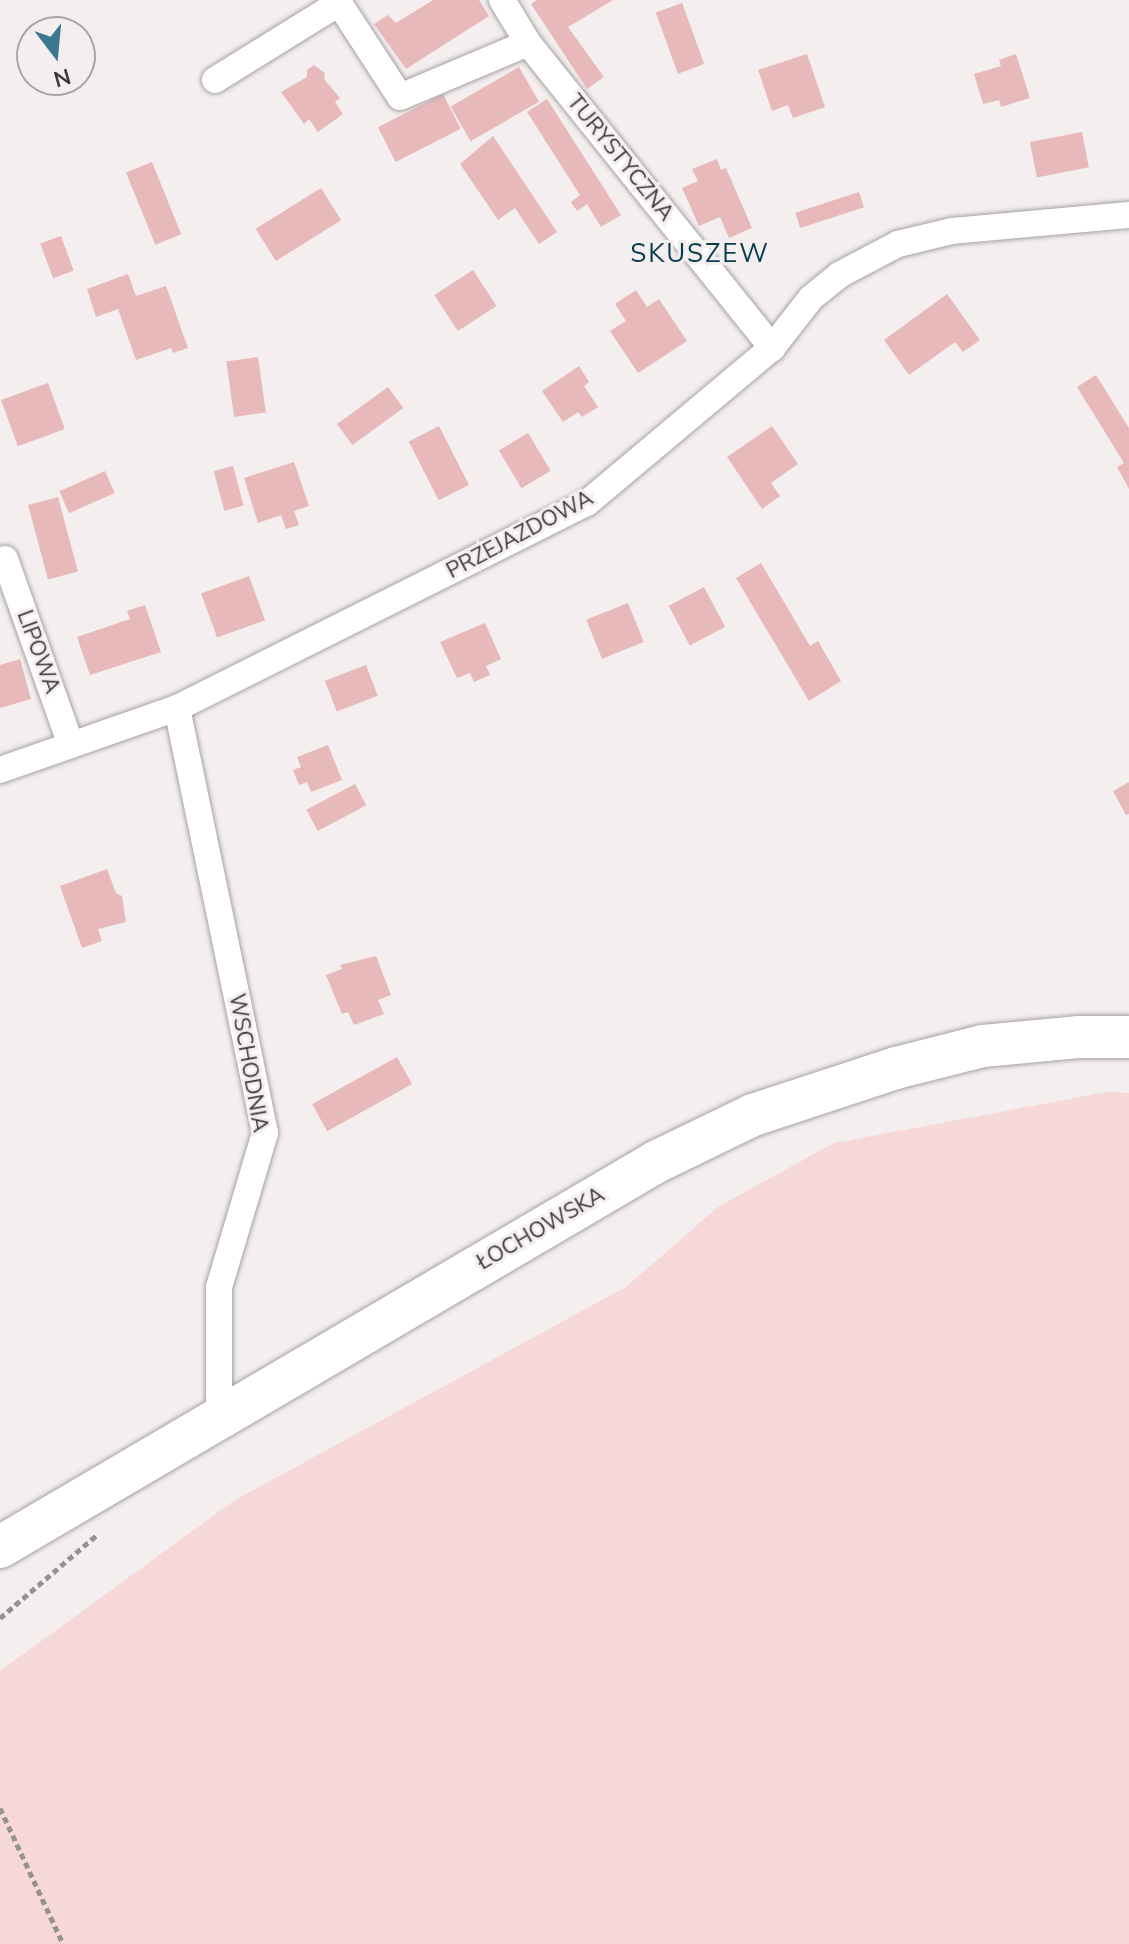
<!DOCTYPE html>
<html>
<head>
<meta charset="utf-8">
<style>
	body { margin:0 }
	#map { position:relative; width:1129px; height:1944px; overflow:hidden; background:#f4eeee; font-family:"Nunito Sans",sans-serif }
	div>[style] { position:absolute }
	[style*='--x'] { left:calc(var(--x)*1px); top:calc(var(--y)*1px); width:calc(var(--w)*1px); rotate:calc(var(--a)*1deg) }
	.green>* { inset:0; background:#f6d8d8 }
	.building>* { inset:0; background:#e7b9ba; transform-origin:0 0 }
	.path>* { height:5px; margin-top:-2.5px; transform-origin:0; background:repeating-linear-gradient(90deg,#969292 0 6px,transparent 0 10px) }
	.roads { filter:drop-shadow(0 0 2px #a7a2a2) drop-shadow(0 0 2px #a7a2a2) }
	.minor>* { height:26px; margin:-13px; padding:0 13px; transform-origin:13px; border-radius:13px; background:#fff }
	.primary>* { height:42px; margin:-21px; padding:0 21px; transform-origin:21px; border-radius:21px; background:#fff }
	span { translate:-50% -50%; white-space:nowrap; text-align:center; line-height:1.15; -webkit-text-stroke:6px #f4eeee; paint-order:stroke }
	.street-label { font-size:22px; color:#3d3b3b }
	.quarter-label { font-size:26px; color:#083d4f; letter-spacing:2px }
	.north { position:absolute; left:16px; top:16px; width:80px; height:80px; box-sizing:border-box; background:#f4eeee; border:2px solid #aba6a6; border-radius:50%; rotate:164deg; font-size:22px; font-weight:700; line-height:32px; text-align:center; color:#3d3b3b }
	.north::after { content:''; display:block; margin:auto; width:28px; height:36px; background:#3b778e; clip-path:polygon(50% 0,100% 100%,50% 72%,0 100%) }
</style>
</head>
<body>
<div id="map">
	<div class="green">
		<i style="clip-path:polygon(1107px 1092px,1129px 1093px,1129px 1944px,0 1944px,0 1671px,235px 1500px,626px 1287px,718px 1207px,834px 1143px)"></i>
	</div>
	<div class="building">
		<i style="clip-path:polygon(433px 0,479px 0,489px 16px,406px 69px,374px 24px,388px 15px,396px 23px)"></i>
		<i style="clip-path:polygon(537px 0,613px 0,568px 27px,604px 77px,587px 89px,531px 4px)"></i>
		<i style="left:682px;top:3px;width:65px;height:28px;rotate:70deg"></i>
		<i style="clip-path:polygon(807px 54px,825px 107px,793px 118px,788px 105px,772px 111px,758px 70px)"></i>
		<i style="clip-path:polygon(1016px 54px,1030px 98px,1001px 107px,999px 100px,983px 104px,974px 74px,1001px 66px,999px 60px)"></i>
		<i style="clip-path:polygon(314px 65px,325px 73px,324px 79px,340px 98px,335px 102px,343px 114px,318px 132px,309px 119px,304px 124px,281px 92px,307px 77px,307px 70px)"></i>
		<i style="left:519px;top:67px;width:40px;height:79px;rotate:60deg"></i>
		<i style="left:443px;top:94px;width:39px;height:73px;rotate:63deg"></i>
		<i style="clip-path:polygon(547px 99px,621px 215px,601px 227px,587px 204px,577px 211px,571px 202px,580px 195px,527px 112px)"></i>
		<i style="left:1082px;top:132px;width:36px;height:53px;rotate:79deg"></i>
		<i style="clip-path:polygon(493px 136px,557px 232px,539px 244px,515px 208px,498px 220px,460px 164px)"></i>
		<i style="clip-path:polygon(717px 159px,721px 170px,726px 168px,752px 228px,729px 238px,720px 217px,699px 226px,682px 188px,698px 181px,692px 169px)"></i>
		<i style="left:152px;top:162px;width:78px;height:28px;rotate:68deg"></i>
		<i style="left:321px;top:188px;width:38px;height:77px;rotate:58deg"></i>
		<i style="left:859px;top:192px;width:16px;height:67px;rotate:72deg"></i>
		<i style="left:61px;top:236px;width:37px;height:22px;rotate:70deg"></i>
		<i style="left:473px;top:270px;width:43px;height:46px;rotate:57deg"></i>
		<i style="clip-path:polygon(128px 274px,136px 296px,166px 286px,188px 348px,173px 353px,171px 348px,136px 360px,118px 309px,96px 317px,87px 289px)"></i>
		<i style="clip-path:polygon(636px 290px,647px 307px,659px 299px,687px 341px,638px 373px,610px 331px,626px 321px,615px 304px)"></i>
		<i style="clip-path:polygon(947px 294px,980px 340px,963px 352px,955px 342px,909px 375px,884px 340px)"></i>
		<i style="left:258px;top:357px;width:56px;height:32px;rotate:82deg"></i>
		<i style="clip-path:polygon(579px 366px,589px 382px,584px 386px,598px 407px,582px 417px,578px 412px,563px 422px,542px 391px)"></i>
		<i style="clip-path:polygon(1096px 375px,1129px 428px,1129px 489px,1117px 467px,1124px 463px,1077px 387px)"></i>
		<i style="left:48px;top:383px;width:49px;height:50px;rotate:70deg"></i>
		<i style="left:388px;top:387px;width:26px;height:63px;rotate:54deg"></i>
		<i style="left:439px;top:426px;width:66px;height:34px;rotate:63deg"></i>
		<i style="clip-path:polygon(772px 426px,798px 464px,771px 483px,780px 496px,762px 509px,727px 457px)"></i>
		<i style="left:528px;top:433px;width:44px;height:34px;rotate:59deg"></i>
		<i style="clip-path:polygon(294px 462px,309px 506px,294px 511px,299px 525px,286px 529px,281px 515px,258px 523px,244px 478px)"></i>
		<i style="left:233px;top:466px;width:41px;height:20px;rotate:75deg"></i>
		<i style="left:105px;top:471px;width:24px;height:50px;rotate:66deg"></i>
		<i style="left:58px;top:497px;width:77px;height:31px;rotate:75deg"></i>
		<i style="clip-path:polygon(761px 563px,810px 646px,818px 641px,841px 681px,809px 701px,736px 578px)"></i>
		<i style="left:249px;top:576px;width:47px;height:51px;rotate:70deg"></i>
		<i style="left:704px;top:587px;width:45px;height:40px;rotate:62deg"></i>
		<i style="left:628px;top:603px;width:42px;height:45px;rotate:68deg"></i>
		<i style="clip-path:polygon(145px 605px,161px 652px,90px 675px,77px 637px,130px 619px,127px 611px)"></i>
		<i style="clip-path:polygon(485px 623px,501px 659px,486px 666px,490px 675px,474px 682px,470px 673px,457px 678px,440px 642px)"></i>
		<i style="clip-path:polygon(20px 659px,31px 699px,0 708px,0 665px)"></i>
		<i style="left:366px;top:665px;width:33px;height:44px;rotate:69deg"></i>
		<i style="clip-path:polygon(328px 745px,342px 780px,311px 792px,307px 782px,299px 785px,293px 770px,301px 767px,297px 757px)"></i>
		<i style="clip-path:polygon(1129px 782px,1129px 814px,1126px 815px,1113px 791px)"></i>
		<i style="left:355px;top:784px;width:24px;height:55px;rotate:62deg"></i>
		<i style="clip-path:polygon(107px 869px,116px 893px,122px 896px,126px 922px,98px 929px,102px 941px,82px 948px,60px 886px)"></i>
		<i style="clip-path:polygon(376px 956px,391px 995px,378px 1000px,384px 1014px,354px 1025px,348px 1012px,342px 1014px,326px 975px,342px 969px,340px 965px)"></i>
		<i style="left:397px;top:1057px;width:31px;height:97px;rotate:61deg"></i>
	</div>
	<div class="path">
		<i style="--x:0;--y:1618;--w:128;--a:-40.6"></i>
		<i style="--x:0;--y:1808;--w:150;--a:65.1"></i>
	</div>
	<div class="roads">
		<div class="minor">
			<i style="--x:502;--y:0;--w:50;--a:58.8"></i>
			<i style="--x:528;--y:43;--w:391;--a:51.3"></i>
			<i style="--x:215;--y:80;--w:146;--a:-31.8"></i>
			<i style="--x:339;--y:3;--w:112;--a:57"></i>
			<i style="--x:400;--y:97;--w:139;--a:-22.9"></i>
			<i style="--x:5;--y:559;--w:197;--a:70.5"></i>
			<i style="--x:177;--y:708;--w:434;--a:78.3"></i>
			<i style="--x:265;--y:1133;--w:161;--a:106.6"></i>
			<i style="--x:219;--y:1287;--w:131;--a:90"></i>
			<i style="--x:0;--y:770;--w:188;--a:-19.3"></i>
			<i style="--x:177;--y:708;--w:458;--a:-26.6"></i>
			<i style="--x:587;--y:503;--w:241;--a:-40"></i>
			<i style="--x:772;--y:348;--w:63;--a:-52"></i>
			<i style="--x:811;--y:298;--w:36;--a:-39"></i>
			<i style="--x:839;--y:275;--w:67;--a:-27.7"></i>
			<i style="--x:898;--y:244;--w:56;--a:-13.5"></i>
			<i style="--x:952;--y:231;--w:178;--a:-5.2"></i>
		</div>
		<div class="primary">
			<i style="--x:0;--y:1547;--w:761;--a:-30.41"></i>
			<i style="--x:656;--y:1162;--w:108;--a:-25.9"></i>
			<i style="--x:753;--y:1115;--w:151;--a:-18.2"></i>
			<i style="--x:896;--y:1068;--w:90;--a:-14.2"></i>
			<i style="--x:983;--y:1046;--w:95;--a:-5.4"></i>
			<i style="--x:1078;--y:1037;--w:51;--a:0"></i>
		</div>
	</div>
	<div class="street-label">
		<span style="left:620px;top:158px;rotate:51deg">TURYSTYCZNA</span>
		<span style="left:520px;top:535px;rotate:-28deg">PRZEJAZDOWA</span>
		<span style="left:38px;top:652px;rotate:70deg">LIPOWA</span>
		<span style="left:248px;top:1063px;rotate:80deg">WSCHODNIA</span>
		<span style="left:541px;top:1229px;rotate:-30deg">ŁOCHOWSKA</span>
	</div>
	<div class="quarter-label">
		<span style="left:700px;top:254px">SKUSZEW</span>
	</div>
	<div class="north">N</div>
</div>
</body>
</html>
